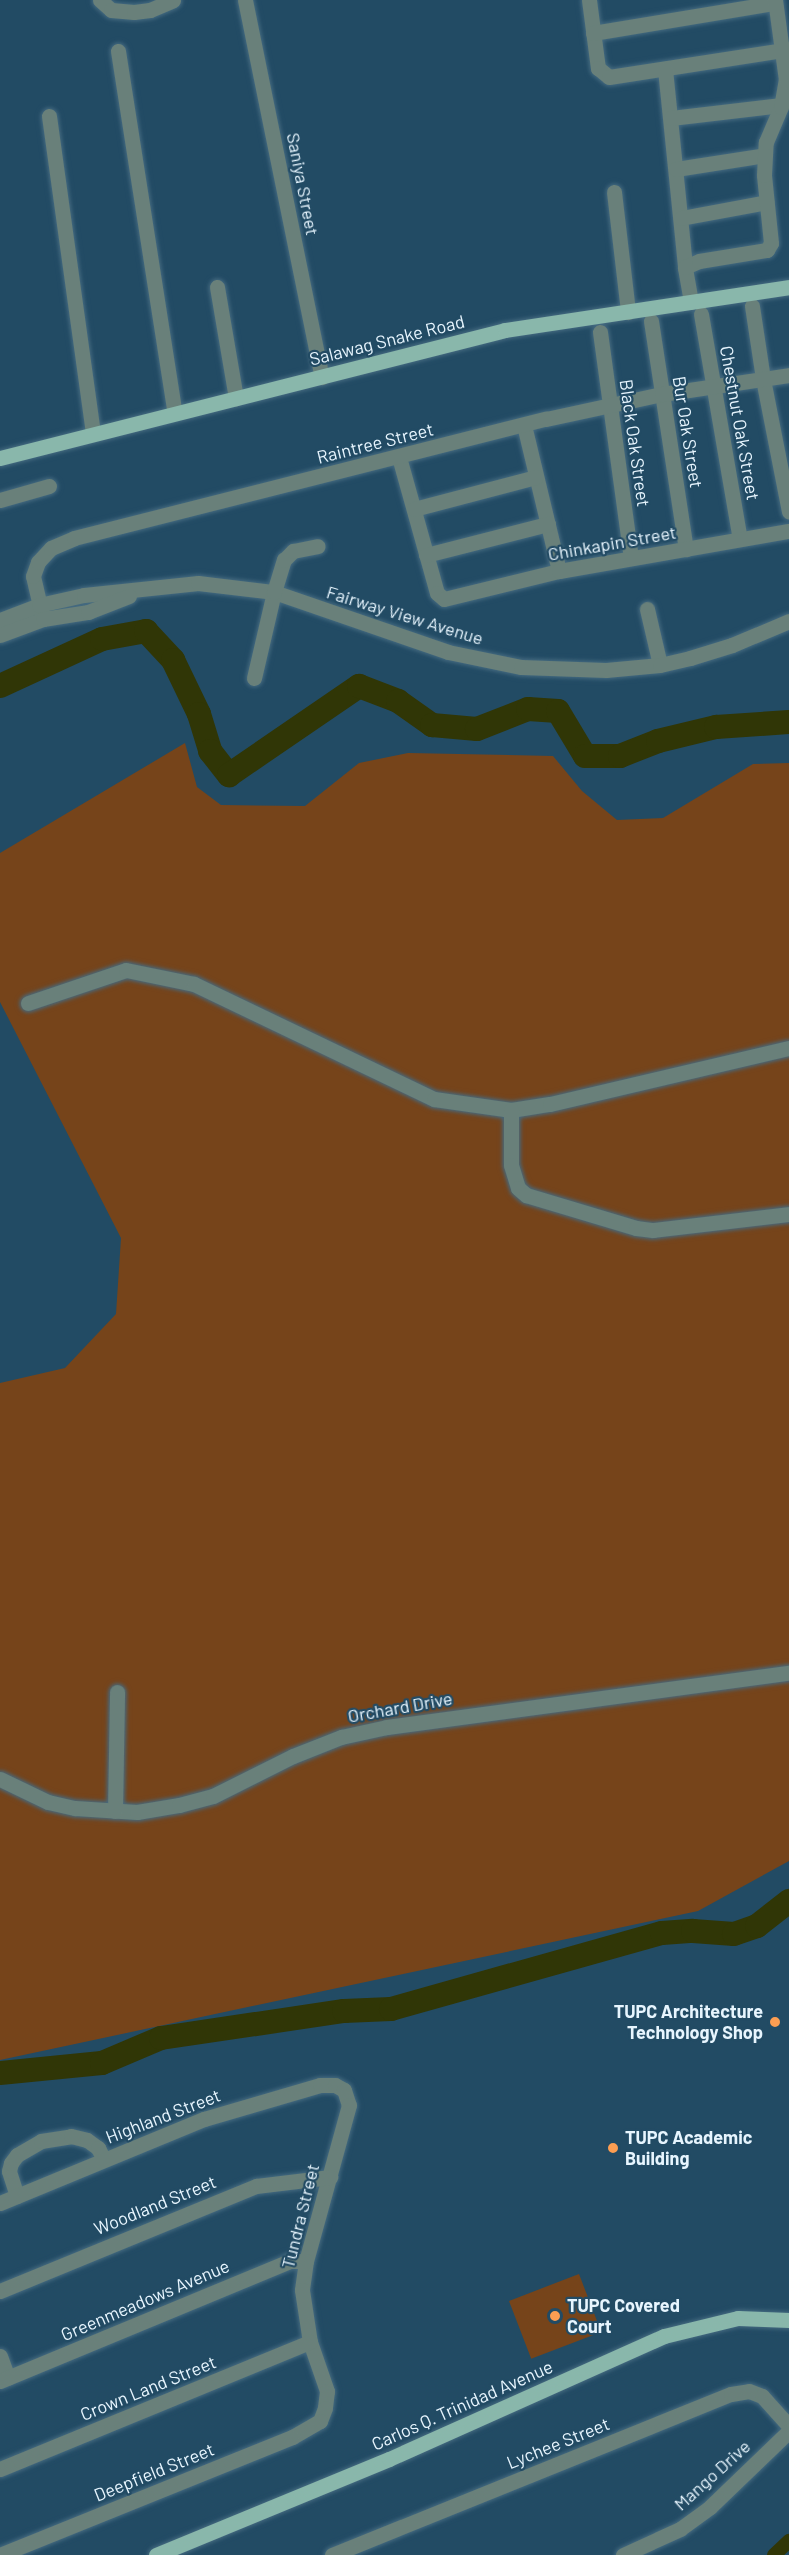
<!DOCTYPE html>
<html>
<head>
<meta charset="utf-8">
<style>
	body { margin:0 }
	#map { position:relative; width:789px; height:2555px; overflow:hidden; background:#224b64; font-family:Barlow,sans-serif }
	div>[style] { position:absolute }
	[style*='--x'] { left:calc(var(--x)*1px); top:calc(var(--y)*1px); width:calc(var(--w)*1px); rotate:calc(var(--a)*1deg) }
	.green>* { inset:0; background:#76441a; transform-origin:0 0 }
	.canal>* { height:14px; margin:-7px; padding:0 7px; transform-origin:7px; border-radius:7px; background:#303606 }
	.river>* { height:24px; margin:-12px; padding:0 12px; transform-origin:12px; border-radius:12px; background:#303606 }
	.roads { filter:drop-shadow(0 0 2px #456a80) drop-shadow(0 0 2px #456a80) }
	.minor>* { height:15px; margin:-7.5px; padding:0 7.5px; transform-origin:7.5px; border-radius:7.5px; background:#69807a }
	.major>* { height:15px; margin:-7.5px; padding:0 7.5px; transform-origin:7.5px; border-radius:7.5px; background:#89b7ab }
	.dots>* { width:16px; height:16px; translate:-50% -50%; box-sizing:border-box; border:3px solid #224b64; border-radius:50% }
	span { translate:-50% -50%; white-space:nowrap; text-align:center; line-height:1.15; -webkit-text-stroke:4.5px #224b64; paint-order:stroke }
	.street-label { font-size:18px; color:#e7f5fe }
	.poi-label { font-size:18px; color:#e7f5fe; font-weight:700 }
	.right { translate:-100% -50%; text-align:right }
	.left { translate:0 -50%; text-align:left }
</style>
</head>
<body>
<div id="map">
	<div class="green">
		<i style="clip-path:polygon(185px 743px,197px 787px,221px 805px,305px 806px,359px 763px,408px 753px,553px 756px,582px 791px,617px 820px,663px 818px,753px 764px,789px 763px,789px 1861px,698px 1911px,0 2060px,0 1383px,65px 1368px,116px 1314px,121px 1238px,0 1002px,0 853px)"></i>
		<i style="left:579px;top:2274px;width:62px;height:75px;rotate:69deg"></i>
	</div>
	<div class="canal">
		<i style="--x:774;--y:2555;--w:21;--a:-43"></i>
	</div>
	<div class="river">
		<i style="--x:0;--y:686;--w:112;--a:-24.7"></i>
		<i style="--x:102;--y:639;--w:45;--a:-10.3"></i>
		<i style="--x:146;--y:631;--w:40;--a:47"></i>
		<i style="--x:173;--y:660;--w:60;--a:64.3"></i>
		<i style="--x:199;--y:714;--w:39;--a:73"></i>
		<i style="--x:210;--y:751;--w:31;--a:52"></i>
		<i style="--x:229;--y:775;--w:158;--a:-34.4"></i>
		<i style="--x:359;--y:686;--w:42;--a:21"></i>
		<i style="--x:398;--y:701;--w:42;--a:35.2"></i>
		<i style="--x:432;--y:725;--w:45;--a:5.1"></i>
		<i style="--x:477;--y:729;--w:55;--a:-21.4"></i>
		<i style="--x:528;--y:709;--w:30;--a:4"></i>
		<i style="--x:558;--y:711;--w:52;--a:59"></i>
		<i style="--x:585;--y:756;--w:35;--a:0"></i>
		<i style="--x:620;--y:756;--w:41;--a:-21.5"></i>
		<i style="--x:658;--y:741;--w:60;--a:-13.6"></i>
		<i style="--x:716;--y:727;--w:73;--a:-3.9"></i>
		<i style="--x:0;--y:2073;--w:102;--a:-5.6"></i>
		<i style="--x:102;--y:2063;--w:64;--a:-23"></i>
		<i style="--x:161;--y:2038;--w:185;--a:-8.4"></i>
		<i style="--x:344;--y:2011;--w:47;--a:-2.4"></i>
		<i style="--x:391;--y:2009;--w:281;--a:-15.7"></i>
		<i style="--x:662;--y:1933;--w:31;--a:-4"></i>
		<i style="--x:693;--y:1931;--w:41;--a:4.2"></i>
		<i style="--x:734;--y:1934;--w:24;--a:-19"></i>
		<i style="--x:757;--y:1926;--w:41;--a:-38"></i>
	</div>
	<div class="roads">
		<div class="minor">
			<i style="--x:100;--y:0;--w:15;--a:42"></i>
			<i style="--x:111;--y:10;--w:23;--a:5"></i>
			<i style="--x:134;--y:12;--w:16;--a:-7"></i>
			<i style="--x:150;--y:10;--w:25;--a:-23"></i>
			<i style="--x:245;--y:0;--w:385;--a:78.5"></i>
			<i style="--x:589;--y:0;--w:69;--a:82.5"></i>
			<i style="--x:598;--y:68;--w:14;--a:39"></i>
			<i style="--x:609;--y:77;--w:182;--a:-8.8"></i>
			<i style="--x:593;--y:33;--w:184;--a:-9.4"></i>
			<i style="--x:118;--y:51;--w:366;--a:81.1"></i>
			<i style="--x:665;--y:69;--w:199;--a:84.2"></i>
			<i style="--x:49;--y:116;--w:320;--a:82.1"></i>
			<i style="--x:671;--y:118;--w:111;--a:-6.7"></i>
			<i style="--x:676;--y:169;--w:90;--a:-8.9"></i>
			<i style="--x:614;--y:192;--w:121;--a:83.3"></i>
			<i style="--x:681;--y:218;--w:87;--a:-10.5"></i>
			<i style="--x:217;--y:287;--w:113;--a:80.3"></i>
			<i style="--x:691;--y:302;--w:36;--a:-100"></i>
			<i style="--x:685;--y:267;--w:15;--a:-23"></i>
			<i style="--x:699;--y:261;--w:69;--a:-9.2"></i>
			<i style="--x:767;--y:250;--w:8;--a:-60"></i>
			<i style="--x:771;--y:243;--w:68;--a:-95.9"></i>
			<i style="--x:764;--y:175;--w:33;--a:-87"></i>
			<i style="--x:766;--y:142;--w:38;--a:-67"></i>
			<i style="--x:781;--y:107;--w:27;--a:-80"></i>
			<i style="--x:786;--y:80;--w:81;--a:-97.8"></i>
			<i style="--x:752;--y:306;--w:74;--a:81.4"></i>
			<i style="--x:763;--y:379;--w:135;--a:78.9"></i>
			<i style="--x:701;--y:314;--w:228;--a:80.2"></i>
			<i style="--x:651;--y:321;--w:231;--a:81.3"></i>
			<i style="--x:600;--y:332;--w:228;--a:82.2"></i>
			<i style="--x:524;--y:425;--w:150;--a:76.5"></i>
			<i style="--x:399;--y:457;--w:141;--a:74.4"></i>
			<i style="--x:437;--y:593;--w:9;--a:41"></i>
			<i style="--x:444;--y:599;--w:118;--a:-13.7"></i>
			<i style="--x:559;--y:571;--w:233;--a:-9.9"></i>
			<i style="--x:0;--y:500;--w:51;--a:-15.9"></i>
			<i style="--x:414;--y:509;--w:126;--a:-14.7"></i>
			<i style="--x:426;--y:555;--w:126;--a:-14.3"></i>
			<i style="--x:647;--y:609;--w:57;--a:76.9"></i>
			<i style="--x:43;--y:619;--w:44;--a:-103.1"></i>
			<i style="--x:33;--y:576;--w:15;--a:-70"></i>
			<i style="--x:38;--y:562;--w:19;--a:-47"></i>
			<i style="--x:51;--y:548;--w:25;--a:-23"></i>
			<i style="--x:74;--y:538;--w:487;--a:-14.2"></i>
			<i style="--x:546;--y:419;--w:119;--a:-12.2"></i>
			<i style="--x:662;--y:394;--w:128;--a:-8.5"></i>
			<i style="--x:0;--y:620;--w:42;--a:-21"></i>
			<i style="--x:39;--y:605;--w:46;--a:-12.5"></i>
			<i style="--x:84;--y:595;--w:115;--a:-6"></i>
			<i style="--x:198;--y:583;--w:77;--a:6.8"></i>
			<i style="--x:274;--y:592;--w:184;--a:19"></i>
			<i style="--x:448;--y:652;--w:75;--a:11.6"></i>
			<i style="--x:521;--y:667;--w:85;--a:2"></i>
			<i style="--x:606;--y:670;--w:54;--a:-5.3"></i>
			<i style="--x:660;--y:665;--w:31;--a:-13"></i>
			<i style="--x:690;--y:658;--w:44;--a:-17.2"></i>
			<i style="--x:732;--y:645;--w:62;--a:-22.8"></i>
			<i style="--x:0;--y:635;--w:46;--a:-20.4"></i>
			<i style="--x:43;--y:619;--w:46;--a:-8.8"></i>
			<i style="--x:88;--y:612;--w:44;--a:-21.3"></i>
			<i style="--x:254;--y:678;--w:88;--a:-76.9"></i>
			<i style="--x:274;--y:592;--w:34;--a:-73"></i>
			<i style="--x:284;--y:560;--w:13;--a:-45"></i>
			<i style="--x:293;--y:551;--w:25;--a:-11"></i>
			<i style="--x:28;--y:1003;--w:103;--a:-18.6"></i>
			<i style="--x:126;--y:970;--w:69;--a:11.6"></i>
			<i style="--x:194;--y:984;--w:266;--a:25.6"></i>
			<i style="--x:434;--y:1099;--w:78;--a:8.1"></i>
			<i style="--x:511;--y:1110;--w:39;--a:-9"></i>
			<i style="--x:550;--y:1104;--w:245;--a:-13.2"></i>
			<i style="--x:511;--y:1110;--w:55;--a:90"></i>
			<i style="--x:511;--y:1165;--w:24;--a:73"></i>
			<i style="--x:518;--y:1188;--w:11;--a:41"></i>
			<i style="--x:526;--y:1195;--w:115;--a:16.7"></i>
			<i style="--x:636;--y:1228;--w:17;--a:7"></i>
			<i style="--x:653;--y:1230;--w:137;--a:-6.7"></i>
			<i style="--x:0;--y:1779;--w:53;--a:25.6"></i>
			<i style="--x:48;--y:1802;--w:28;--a:13"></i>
			<i style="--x:75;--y:1808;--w:62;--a:3.7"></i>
			<i style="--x:137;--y:1812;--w:43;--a:-9.5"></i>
			<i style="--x:179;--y:1805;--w:35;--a:-15"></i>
			<i style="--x:213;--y:1796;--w:89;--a:-26.6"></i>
			<i style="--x:293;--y:1756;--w:52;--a:-21.6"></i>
			<i style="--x:341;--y:1737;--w:47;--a:-12.3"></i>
			<i style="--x:387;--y:1727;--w:406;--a:-7.7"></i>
			<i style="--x:115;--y:1811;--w:119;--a:-89"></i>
			<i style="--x:17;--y:2196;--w:26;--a:-108"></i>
			<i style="--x:9;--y:2171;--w:8;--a:-76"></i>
			<i style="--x:11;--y:2163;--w:10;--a:-53"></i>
			<i style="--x:17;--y:2155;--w:28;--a:-30"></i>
			<i style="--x:41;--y:2141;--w:30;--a:-9"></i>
			<i style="--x:71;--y:2136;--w:16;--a:14"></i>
			<i style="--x:87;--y:2140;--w:14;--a:36"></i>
			<i style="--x:98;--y:2148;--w:13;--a:63"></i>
			<i style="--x:0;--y:2203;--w:221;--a:-22.4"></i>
			<i style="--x:204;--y:2119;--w:121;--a:-16.3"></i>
			<i style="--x:320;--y:2085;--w:15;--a:0"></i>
			<i style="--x:335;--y:2085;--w:10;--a:29"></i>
			<i style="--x:344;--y:2090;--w:16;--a:72"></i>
			<i style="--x:349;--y:2105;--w:162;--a:105.4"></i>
			<i style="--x:306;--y:2261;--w:29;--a:98"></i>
			<i style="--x:302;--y:2290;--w:53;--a:81.3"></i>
			<i style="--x:310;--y:2342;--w:52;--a:70.9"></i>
			<i style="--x:327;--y:2391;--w:17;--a:97"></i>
			<i style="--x:325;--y:2408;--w:14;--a:111"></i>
			<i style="--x:320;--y:2421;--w:32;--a:150"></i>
			<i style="--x:292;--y:2437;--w:315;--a:158"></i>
			<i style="--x:0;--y:2291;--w:277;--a:-22.3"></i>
			<i style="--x:256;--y:2186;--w:75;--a:-6.9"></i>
			<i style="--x:0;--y:2356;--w:23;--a:70"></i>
			<i style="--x:0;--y:2381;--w:313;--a:-22.5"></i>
			<i style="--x:289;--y:2261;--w:17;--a:0"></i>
			<i style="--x:0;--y:2469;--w:335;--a:-22.3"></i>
			<i style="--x:332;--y:2555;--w:430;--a:-22"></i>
			<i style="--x:731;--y:2394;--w:18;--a:-9"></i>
			<i style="--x:749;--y:2391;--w:14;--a:21"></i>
			<i style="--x:762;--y:2396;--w:40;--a:48"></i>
			<i style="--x:623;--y:2555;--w:63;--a:-24.5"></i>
			<i style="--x:680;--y:2529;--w:37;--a:-36"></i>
			<i style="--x:710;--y:2507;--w:110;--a:-43.9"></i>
		</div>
		<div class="major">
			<i style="--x:0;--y:458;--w:521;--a:-14.22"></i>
			<i style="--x:505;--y:330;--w:287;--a:-8.6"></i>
			<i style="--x:156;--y:2555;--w:252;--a:-22.4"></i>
			<i style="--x:389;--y:2459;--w:301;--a:-24.1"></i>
			<i style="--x:664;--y:2336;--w:76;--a:-13.7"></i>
			<i style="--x:738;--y:2318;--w:51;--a:2.2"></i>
		</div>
	</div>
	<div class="dots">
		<i style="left:775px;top:2022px;background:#fc9e52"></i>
		<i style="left:613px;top:2148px;background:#fc9e52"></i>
		<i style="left:555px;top:2316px;background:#fc9e52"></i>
	</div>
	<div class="street-label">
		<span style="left:303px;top:184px;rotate:79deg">Saniya Street</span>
		<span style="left:387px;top:340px;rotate:-14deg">Salawag Snake Road</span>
		<span style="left:740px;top:423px;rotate:80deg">Chestnut Oak Street</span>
		<span style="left:688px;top:432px;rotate:81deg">Bur Oak Street</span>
		<span style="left:375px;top:443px;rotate:-14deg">Raintree Street</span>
		<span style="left:635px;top:443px;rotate:82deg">Black Oak Street</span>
		<span style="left:612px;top:543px;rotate:-10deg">Chinkapin Street</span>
		<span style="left:405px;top:615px;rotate:17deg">Fairway View Avenue</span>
		<span style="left:400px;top:1707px;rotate:-10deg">Orchard Drive</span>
		<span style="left:163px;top:2116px;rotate:-21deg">Highland Street</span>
		<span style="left:155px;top:2205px;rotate:-22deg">Woodland Street</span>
		<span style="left:300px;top:2216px;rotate:-76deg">Tundra Street</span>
		<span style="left:145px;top:2300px;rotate:-23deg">Greenmeadows Avenue</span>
		<span style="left:148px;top:2388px;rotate:-22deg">Crown Land Street</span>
		<span style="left:462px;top:2405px;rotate:-24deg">Carlos Q. Trinidad Avenue</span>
		<span style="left:558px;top:2443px;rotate:-22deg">Lychee Street</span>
		<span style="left:154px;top:2472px;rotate:-22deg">Deepfield Street</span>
		<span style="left:712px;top:2475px;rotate:-42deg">Mango Drive</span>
	</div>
	<div class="poi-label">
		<span class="right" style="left:763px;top:2022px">TUPC Architecture<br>Technology Shop</span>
		<span class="left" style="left:625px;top:2148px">TUPC Academic<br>Building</span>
		<span class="left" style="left:567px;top:2316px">TUPC Covered<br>Court</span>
	</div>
</div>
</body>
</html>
